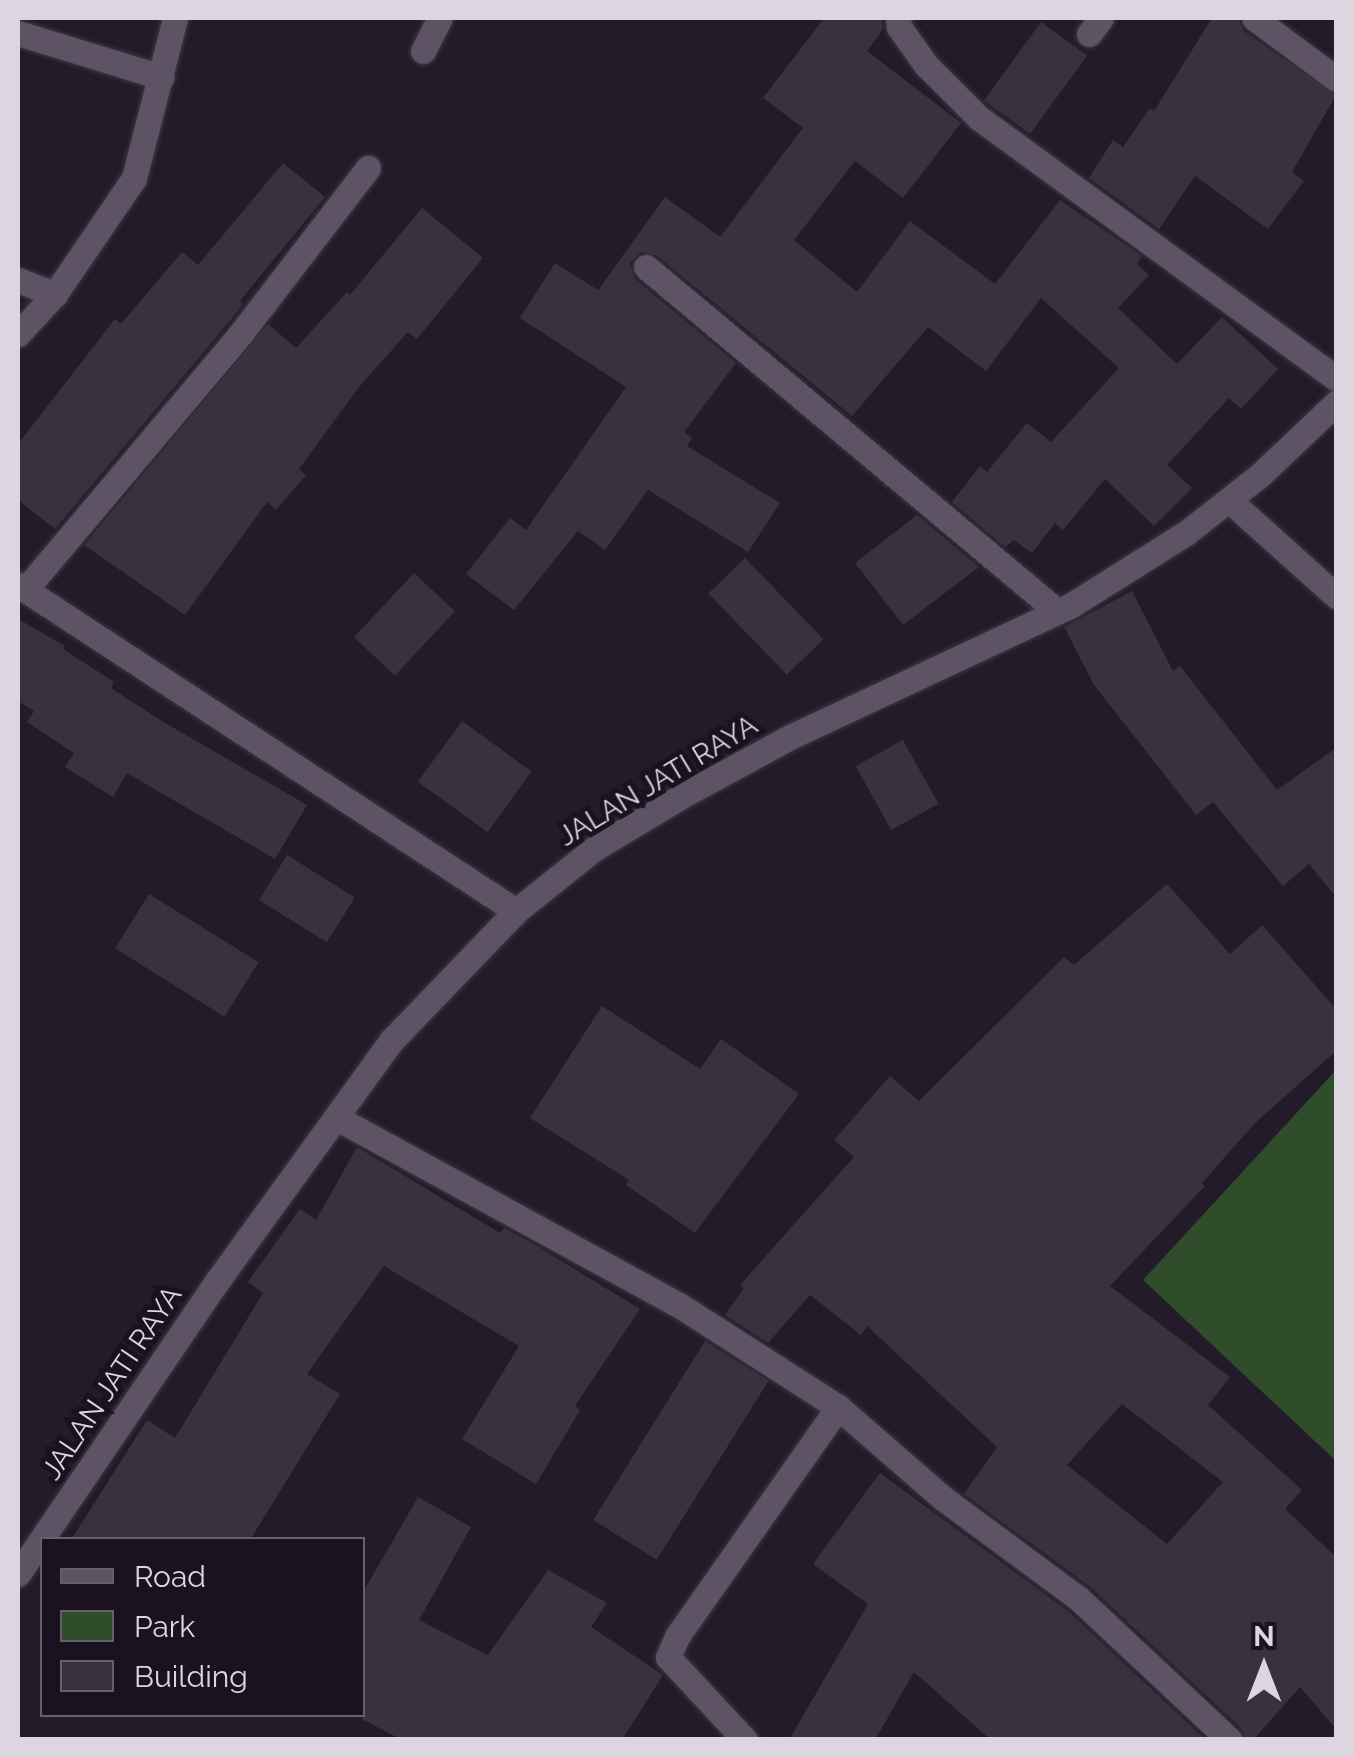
<!DOCTYPE html>
<html>
<head>
<meta charset="utf-8">
<style>
	body { margin:0 }
	#map { position:relative; width:1354px; height:1757px; overflow:hidden; background:#231b29; font-family:Raleway,sans-serif }
	div>[style] { position:absolute }
	[style*='--x'] { left:calc(var(--x)*1px); top:calc(var(--y)*1px); width:calc(var(--w)*1px); rotate:calc(var(--a)*1deg) }
	.green>* { inset:0; background:#2f4d2b }
	.building>* { inset:0; background:#3a3140; transform-origin:0 0 }
	.roads { filter:drop-shadow(0 0 2px #3e3743) drop-shadow(0 0 2px #3e3743) }
	.minor>* { height:25px; margin:-12.5px; padding:0 12.5px; transform-origin:12.5px; border-radius:12.5px; background:#5d5365 }
	span { translate:-50% -50%; white-space:nowrap; text-align:center; line-height:1.15; -webkit-text-stroke:10px #1a121f; paint-order:stroke }
	.street-label { font-size:28px; color:#dbd6e0 }
	.frame { position:absolute; inset:0; border:20px solid #dbd6e0; pointer-events:none }
	.legend { position:absolute; left:40px; top:1537px; width:325px; height:180px; box-sizing:border-box; background:#1a121f; border:2px solid #67606c; margin:0; padding:12px 18px; list-style:none; font-size:30px; color:#dbd6e0 }
	.legend li { display:flex; align-items:center; gap:20px; height:50px }
	.legend b { width:50px; border:2px solid #67606c }
	.north { position:absolute; left:1214px; top:1617px; width:100px; height:100px; -webkit-text-stroke:8px #1a121f; paint-order:stroke; rotate:0deg; font-size:28px; font-weight:700; line-height:40px; text-align:center; color:#dbd6e0 }
	.north::after { content:''; display:block; margin:auto; width:35px; height:45px; background:#dbd6e0; clip-path:polygon(50% 0,100% 100%,50% 72%,0 100%) }
</style>
</head>
<body>
<div id="map">
	<div class="green">
		<i style="clip-path:polygon(1336px 1070px,1336px 1461px,1143px 1280px)"></i>
	</div>
	<div class="building">
		<i style="clip-path:polygon(824px 18px,882px 18px,883px 29px,867px 51px,961px 123px,903px 198px,855px 161px,794px 240px,857px 292px,910px 221px,995px 284px,1060px 200px,1142px 256px,1137px 264px,1149px 275px,1118px 308px,1177px 364px,1222px 317px,1278px 369px,1241px 409px,1229px 398px,1167px 465px,1192px 488px,1154px 526px,1105px 479px,1063px 530px,1055px 523px,1032px 553px,1014px 540px,1005px 547px,952px 502px,980px 466px,987px 472px,1027px 423px,1051px 442px,1119px 368px,1041px 298px,986px 371px,928px 327px,852px 416px,656px 255px,641px 252px,630px 263px,635px 279px,736px 363px,684px 432px,692px 438px,687px 446px,780px 503px,748px 552px,648px 490px,605px 550px,578px 531px,514px 610px,466px 574px,510px 518px,526px 530px,626px 387px,520px 318px,555px 263px,598px 290px,665px 197px,720px 237px,803px 128px,763px 98px)"></i>
		<i style="clip-path:polygon(1212px 18px,1238px 19px,1244px 31px,1336px 95px,1292px 172px,1304px 181px,1268px 229px,1195px 176px,1159px 229px,1089px 178px,1113px 140px,1123px 147px,1150px 108px,1154px 111px)"></i>
		<i style="left:1041px;top:22px;width:57px;height:97px;rotate:36deg"></i>
		<i style="clip-path:polygon(283px 163px,325px 197px,240px 301px,243px 304px,229px 322px,55px 529px,18px 500px,18px 444px,115px 319px,121px 324px,182px 252px,198px 265px)"></i>
		<i style="clip-path:polygon(422px 208px,483px 258px,417px 339px,408px 332px,359px 387px,299px 469px,306px 475px,276px 510px,267px 502px,185px 615px,84px 545px,268px 324px,296px 348px,347px 292px,350px 295px)"></i>
		<i style="clip-path:polygon(917px 515px,979px 567px,903px 625px,855px 563px)"></i>
		<i style="left:745px;top:558px;width:113px;height:51px;rotate:46deg"></i>
		<i style="left:414px;top:573px;width:56px;height:88px;rotate:43deg"></i>
		<i style="clip-path:polygon(1132px 591px,1173px 671px,1180px 666px,1277px 790px,1336px 748px,1336px 897px,1309px 864px,1283px 886px,1213px 802px,1196px 815px,1094px 685px,1064px 627px)"></i>
		<i style="clip-path:polygon(18px 619px,65px 646px,63px 649px,114px 682px,111px 688px,160px 720px,307px 805px,275px 859px,127px 773px,113px 797px,65px 767px,74px 753px,27px 722px,34px 711px,18px 701px)"></i>
		<i style="left:462px;top:721px;width:86px;height:75px;rotate:36deg"></i>
		<i style="left:903px;top:740px;width:73px;height:54px;rotate:61deg"></i>
		<i style="left:287px;top:855px;width:80px;height:53px;rotate:32deg"></i>
		<i style="clip-path:polygon(evenodd,1167px 884px,1230px 954px,1262px 925px,1336px 1009px,1336px 1051px,1255px 1123px,1202px 1183px,1205px 1186px,1110px 1286px,1230px 1377px,1208px 1405px,1302px 1490px,1285px 1509px,1336px 1557px,1336px 1729px,1300px 1687px,1253px 1740px,1246px 1740px,1241px 1728px,1089px 1586px,964px 1494px,997px 1447px,867px 1326px,861px 1335px,810px 1295px,768px 1343px,725px 1315px,744px 1288px,740px 1285px,854px 1157px,834px 1140px,890px 1076px,919px 1101px,1064px 957px,1074px 965px,1167px 884px,1122px 1404px,1223px 1482px,1167px 1544px,1067px 1465px,1122px 1404px)"></i>
		<i style="left:149px;top:894px;width:129px;height:64px;rotate:32deg"></i>
		<i style="clip-path:polygon(602px 1006px,700px 1069px,721px 1039px,799px 1094px,695px 1233px,626px 1185px,629px 1180px,530px 1118px)"></i>
		<i style="clip-path:polygon(357px 1147px,500px 1233px,504px 1228px,537px 1246px,640px 1309px,575px 1406px,580px 1410px,536px 1484px,462px 1439px,519px 1346px,384px 1266px,307px 1374px,340px 1394px,250px 1540px,71px 1540px,147px 1420px,175px 1438px,263px 1293px,248px 1282px,300px 1209px,316px 1220px)"></i>
		<i style="left:705px;top:1341px;width:75px;height:211px;rotate:32deg"></i>
		<i style="clip-path:polygon(880px 1473px,1068px 1611px,1206px 1740px,991px 1740px,914px 1672px,875px 1740px,789px 1740px,868px 1604px,813px 1564px)"></i>
		<i style="clip-path:polygon(418px 1497px,471px 1527px,419px 1620px,488px 1655px,548px 1570px,607px 1603px,591px 1627px,663px 1675px,622px 1740px,402px 1740px,362px 1719px,362px 1594px)"></i>
	</div>
	<div class="roads">
		<div class="minor">
			<i style="--x:898;--y:18;--w:9;--a:84"></i>
			<i style="--x:899;--y:27;--w:47;--a:54.6"></i>
			<i style="--x:926;--y:65;--w:75;--a:45"></i>
			<i style="--x:979;--y:118;--w:442;--a:36.1"></i>
			<i style="--x:1254;--y:18;--w:102;--a:36.6"></i>
			<i style="--x:18;--y:33;--w:150;--a:17.1"></i>
			<i style="--x:1089;--y:34;--w:20;--a:-53"></i>
			<i style="--x:423;--y:51;--w:37;--a:-63"></i>
			<i style="--x:646;--y:267;--w:536;--a:39.93"></i>
			<i style="--x:18;--y:280;--w:40;--a:21"></i>
			<i style="--x:18;--y:334;--w:54;--a:-47.2"></i>
			<i style="--x:55;--y:294;--w:140;--a:-55.7"></i>
			<i style="--x:134;--y:178;--w:165;--a:-75.6"></i>
			<i style="--x:1229;--y:500;--w:144;--a:41.9"></i>
			<i style="--x:18;--y:585;--w:595;--a:33.21"></i>
			<i style="--x:25;--y:590;--w:337;--a:-49.9"></i>
			<i style="--x:242;--y:332;--w:207;--a:-52.5"></i>
			<i style="--x:337;--y:1118;--w:390;--a:28.7"></i>
			<i style="--x:679;--y:1305;--w:189;--a:32.7"></i>
			<i style="--x:838;--y:1407;--w:140;--a:41"></i>
			<i style="--x:944;--y:1499;--w:167;--a:36.5"></i>
			<i style="--x:1078;--y:1598;--w:208;--a:43.1"></i>
			<i style="--x:18;--y:1574;--w:356;--a:-55.8"></i>
			<i style="--x:218;--y:1280;--w:296;--a:-54.1"></i>
			<i style="--x:392;--y:1040;--w:179;--a:-46.1"></i>
			<i style="--x:516;--y:911;--w:101;--a:-38.6"></i>
			<i style="--x:595;--y:848;--w:105;--a:-31"></i>
			<i style="--x:685;--y:794;--w:117;--a:-28.5"></i>
			<i style="--x:788;--y:738;--w:311;--a:-25.1"></i>
			<i style="--x:1070;--y:606;--w:137;--a:-32.2"></i>
			<i style="--x:1186;--y:533;--w:94;--a:-38.1"></i>
			<i style="--x:1260;--y:475;--w:105;--a:-43.5"></i>
			<i style="--x:745;--y:1740;--w:113;--a:-132.9"></i>
			<i style="--x:668;--y:1657;--w:24;--a:-66"></i>
			<i style="--x:678;--y:1635;--w:279;--a:-54.9"></i>
		</div>
	</div>
	<div class="street-label">
		<span style="left:658px;top:781px;rotate:-31deg">JALAN JATI RAYA</span>
		<span style="left:112px;top:1383px;rotate:-56deg">JALAN JATI RAYA</span>
	</div>
	<div class="frame"></div>
	<ul class="legend">
	<li><b style="height:12px;background:#5d5365"></b>Road</li>
	<li><b style="height:28px;background:#2f4d2b"></b>Park</li>
	<li><b style="height:28px;background:#3a3140"></b>Building</li>
	</ul>
	<div class="north">N</div>
</div>
</body>
</html>
